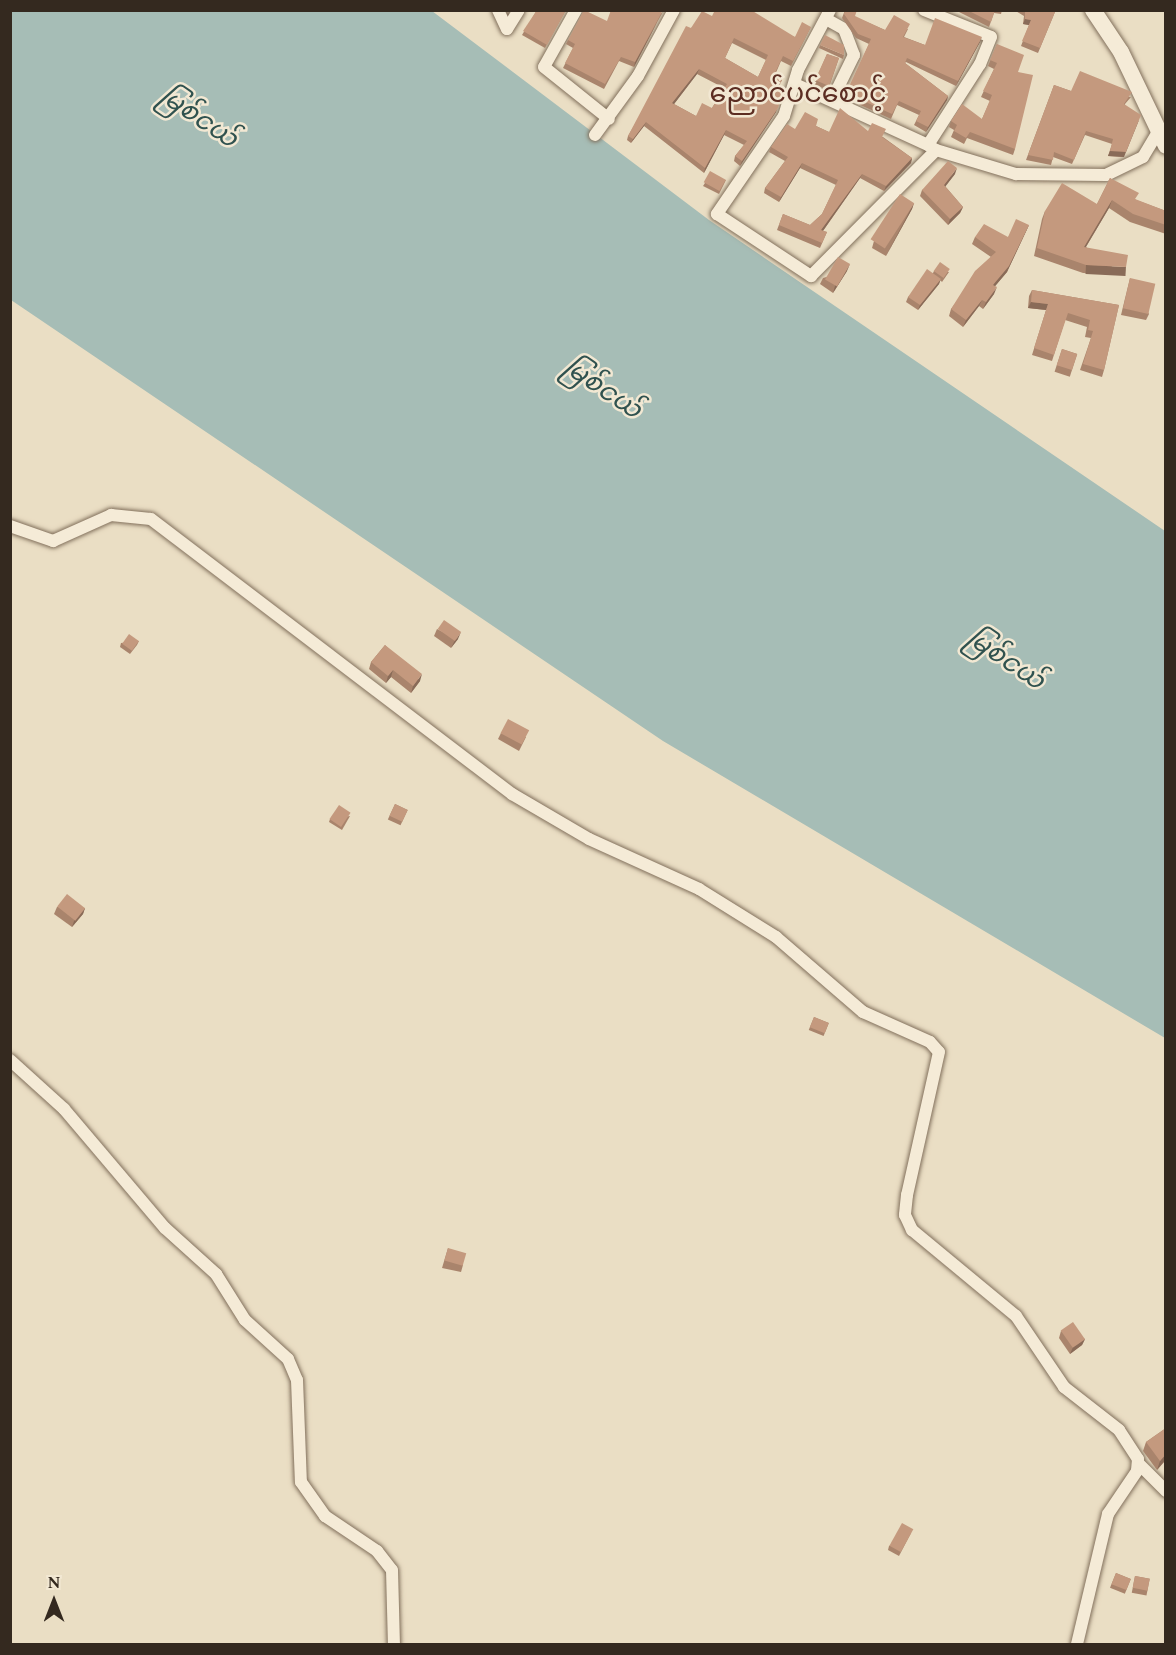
<!DOCTYPE html>
<html>
<head>
<meta charset="utf-8">
<style>
	body { margin:0 }
	#map { position:relative; width:1176px; height:1655px; overflow:hidden; background:#eadec4; font-family:Spectral,"Noto Sans Myanmar",serif }
	div>[style] { position:absolute }
	[style*='--x'] { left:calc(var(--x)*1px); top:calc(var(--y)*1px); width:calc(var(--w)*1px); rotate:calc(var(--a)*1deg) }
	.water>* { inset:0; background:#a6bdb6 }
	.roads { filter:drop-shadow(0 0 2px #82705c) drop-shadow(0 0 2px #82705c) }
	.street>* { height:12px; margin:-6px; padding:0 6px; transform-origin:6px; border-radius:6px; background:#f5ebd7 }
	.secondary>* { height:16px; margin:-8px; padding:0 8px; transform-origin:8px; border-radius:8px; background:#f5ebd7 }
	.wall>* { inset:0; background:#a9846c; transform-origin:0 0 }
	.shaded-wall>* { inset:0; background:#896b58; transform-origin:0 0 }
	.building>* { inset:0; background:#c4997e; transform-origin:0 0 }
	span { translate:-50% -50%; white-space:nowrap; text-align:center; line-height:1.15; -webkit-text-stroke:5px #f2e8d3; paint-order:stroke }
	.water-label { font-size:26px; color:#30524f; font-style:italic }
	.quarter-label { font-size:27px; color:#5c2d22 }
	.frame { position:absolute; inset:0; border:12px solid #34291f; pointer-events:none }
	.north { position:absolute; left:24px; top:1571px; width:60px; height:60px; -webkit-text-stroke:4px #f2e8d3; paint-order:stroke; rotate:0deg; font-size:16px; font-weight:700; line-height:24px; text-align:center; color:#34291f }
	.north::after { content:''; display:block; margin:auto; width:21px; height:27px; background:#34291f; clip-path:polygon(50% 0,100% 100%,50% 72%,0 100%) }
</style>
</head>
<body>
<div id="map">
	<div class="water">
		<i style="clip-path:polygon(10px 11px,432px 11px,709px 220px,1165px 531px,1165px 1038px,663px 741px,11px 300px)"></i>
	</div>
	<div class="roads">
		<div class="street">
			<i style="--x:498;--y:10;--w:21;--a:65"></i>
			<i style="--x:507;--y:29;--w:22;--a:-58"></i>
			<i style="--x:576;--y:10;--w:65;--a:119.3"></i>
			<i style="--x:544;--y:67;--w:83;--a:38.7"></i>
			<i style="--x:830;--y:10;--w:68;--a:118.1"></i>
			<i style="--x:798;--y:70;--w:48;--a:106.9"></i>
			<i style="--x:784;--y:116;--w:119;--a:124.4"></i>
			<i style="--x:717;--y:214;--w:113;--a:33.4"></i>
			<i style="--x:811;--y:276;--w:177;--a:-45.2"></i>
			<i style="--x:924;--y:10;--w:72;--a:21.9"></i>
			<i style="--x:991;--y:37;--w:29;--a:112"></i>
			<i style="--x:980;--y:64;--w:96;--a:122.7"></i>
			<i style="--x:928;--y:145;--w:9;--a:32"></i>
			<i style="--x:936;--y:150;--w:84;--a:16.7"></i>
			<i style="--x:1016;--y:174;--w:90;--a:0.6"></i>
			<i style="--x:1106;--y:175;--w:41;--a:-25.9"></i>
			<i style="--x:1143;--y:157;--w:26;--a:-59"></i>
			<i style="--x:826;--y:19;--w:21;--a:29"></i>
			<i style="--x:844;--y:29;--w:28;--a:69"></i>
			<i style="--x:854;--y:55;--w:50;--a:116.1"></i>
			<i style="--x:797;--y:85;--w:144;--a:24.6"></i>
			<i style="--x:595;--y:135;--w:73;--a:-53.9"></i>
			<i style="--x:638;--y:76;--w:75;--a:-61.4"></i>
			<i style="--x:10;--y:526;--w:46;--a:19.2"></i>
			<i style="--x:53;--y:541;--w:64;--a:-24.1"></i>
			<i style="--x:111;--y:515;--w:40;--a:5.7"></i>
			<i style="--x:151;--y:519;--w:454;--a:37.3"></i>
			<i style="--x:512;--y:794;--w:89;--a:30.3"></i>
			<i style="--x:589;--y:839;--w:121;--a:24.4"></i>
			<i style="--x:699;--y:889;--w:91;--a:31.9"></i>
			<i style="--x:776;--y:937;--w:115;--a:40.8"></i>
			<i style="--x:863;--y:1012;--w:73;--a:24.1"></i>
			<i style="--x:930;--y:1042;--w:13;--a:48"></i>
			<i style="--x:939;--y:1052;--w:147;--a:102.6"></i>
			<i style="--x:907;--y:1195;--w:20;--a:96"></i>
			<i style="--x:905;--y:1215;--w:17;--a:65"></i>
			<i style="--x:912;--y:1230;--w:135;--a:39.6"></i>
			<i style="--x:1016;--y:1316;--w:86;--a:55.9"></i>
			<i style="--x:1064;--y:1387;--w:70;--a:38"></i>
			<i style="--x:1119;--y:1430;--w:35;--a:57"></i>
			<i style="--x:1138;--y:1459;--w:12;--a:95"></i>
			<i style="--x:1137;--y:1471;--w:52;--a:124"></i>
			<i style="--x:1108;--y:1514;--w:134;--a:103.4"></i>
			<i style="--x:10;--y:1060;--w:73;--a:42.2"></i>
			<i style="--x:64;--y:1109;--w:156;--a:49.7"></i>
			<i style="--x:165;--y:1228;--w:69;--a:42"></i>
			<i style="--x:216;--y:1274;--w:54;--a:57.8"></i>
			<i style="--x:245;--y:1320;--w:58;--a:42.2"></i>
			<i style="--x:288;--y:1359;--w:23;--a:67"></i>
			<i style="--x:297;--y:1380;--w:102;--a:87.8"></i>
			<i style="--x:301;--y:1482;--w:42;--a:54.8"></i>
			<i style="--x:325;--y:1516;--w:63;--a:33.9"></i>
			<i style="--x:377;--y:1551;--w:24;--a:52"></i>
			<i style="--x:392;--y:1570;--w:74;--a:88.5"></i>
			<i style="--x:1138;--y:1463;--w:40;--a:45"></i>
		</div>
		<div class="secondary">
			<i style="--x:1093;--y:10;--w:50;--a:56.3"></i>
			<i style="--x:1121;--y:52;--w:104;--a:64.4"></i>
		</div>
	</div>
	<div class="wall">
		<i style="clip-path:polygon(537px 10px,566px 10px,545px 48px,522px 35px)"></i>
		<i style="clip-path:polygon(845px 10px,855px 17px,885px 30px,908px 29px,904px 37px,925px 45px,980px 42px,956px 86px,906px 62px,905px 63px,948px 96px,947px 100px,926px 132px,914px 125px,919px 115px,897px 105px,891px 119px,845px 98px,869px 44px,856px 38px,842px 18px)"></i>
		<i style="clip-path:polygon(955px 10px,1002px 10px,1001px 14px,994px 13px,989px 27px)"></i>
		<i style="clip-path:polygon(1014px 10px,1053px 10px,1055px 12px,1038px 53px,1021px 46px,1029px 25px,1023px 24px,1024px 16px)"></i>
		<i style="clip-path:polygon(662px 13px,634px 67px,619px 61px,604px 89px,563px 68px,573px 48px,566px 44px,568px 40px,607px 21px)"></i>
		<i style="clip-path:polygon(evenodd,712px 16px,795px 37px,811px 27px,791px 66px,781px 61px,775px 75px,782px 80px,777px 90px,776px 112px,740px 166px,734px 161px,735px 156px,744px 145px,724px 135px,704px 173px,644px 126px,631px 143px,627px 140px,628px 136px,691px 28px,712px 16px,732px 43px,766px 60px,758px 77px,725px 58px,732px 43px,712px 16px,697px 74px,724px 88px,712px 108px,696px 116px,674px 104px,697px 74px)"></i>
		<i style="clip-path:polygon(997px 44px,1018px 72px,1015px 149px,1013px 155px,967px 138px,964px 144px,951px 137px,954px 130px,949px 127px,951px 121px,982px 119px,990px 101px,981px 97px,994px 69px,988px 66px)"></i>
		<i style="clip-path:polygon(820px 45px,844px 55px,843px 59px,819px 48px)"></i>
		<i style="clip-path:polygon(827px 54px,839px 58px,828px 90px,814px 84px)"></i>
		<i style="clip-path:polygon(1054px 85px,1071px 91px,1131px 97px,1125px 104px,1124px 157px,1108px 156px,1112px 144px,1085px 135px,1072px 164px,1053px 157px,1051px 165px,1026px 160px)"></i>
		<i style="clip-path:polygon(816px 126px,829px 132px,868px 131px,883px 137px,912px 158px,911px 163px,884px 191px,860px 178px,823px 231px,827px 232px,820px 248px,777px 230px,783px 214px,810px 225px,822px 214px,836px 185px,800px 168px,779px 202px,764px 193px,765px 188px,785px 161px,769px 152px,771px 147px,795px 129px)"></i>
		<i style="clip-path:polygon(955px 174px,945px 186px,963px 207px,960px 213px,948px 225px,920px 196px,922px 190px)"></i>
		<i style="clip-path:polygon(1110px 178px,1136px 200px,1166px 211px,1166px 234px,1130px 222px,1109px 208px,1086px 247px,1123px 275px,1083px 273px,1034px 256px,1042px 219px,1045px 211px,1097px 204px)"></i>
		<i style="clip-path:polygon(726px 180px,719px 194px,703px 186px,705px 183px)"></i>
		<i style="clip-path:polygon(914px 203px,912px 209px,886px 256px,872px 248px,874px 241px)"></i>
		<i style="clip-path:polygon(1029px 225px,1007px 272px,995px 286px,994px 294px,983px 309px,979px 306px,963px 327px,949px 316px,951px 309px,991px 257px,972px 244px,975px 237px,1008px 237px)"></i>
		<i style="clip-path:polygon(847px 271px,833px 293px,820px 284px,823px 278px)"></i>
		<i style="clip-path:polygon(934px 271px,949px 272px,942px 282px,940px 280px,939px 284px,918px 310px,906px 302px,908px 297px,933px 273px)"></i>
		<i style="clip-path:polygon(1130px 278px,1149px 314px,1146px 320px,1121px 315px)"></i>
		<i style="clip-path:polygon(1032px 290px,1119px 305px,1104px 370px,1102px 377px,1080px 370px,1091px 338px,1085px 337px,1087px 327px,1065px 320px,1052px 361px,1032px 355px,1046px 310px,1028px 308px,1029px 296px)"></i>
		<i style="left:1062px;top:349px;width:16px;height:24px;rotate:18deg"></i>
		<i style="clip-path:polygon(437px 629px,458px 639px,451px 648px,434px 636px)"></i>
		<i style="clip-path:polygon(139px 641px,137px 645px,130px 654px,120px 647px,121px 643px)"></i>
		<i style="clip-path:polygon(385px 645px,420px 681px,411px 693px,391px 677px,386px 683px,369px 669px,371px 662px)"></i>
		<i style="clip-path:polygon(501px 733px,526px 737px,519px 751px,498px 739px)"></i>
		<i style="left:395px;top:804px;width:14px;height:17px;rotate:25deg"></i>
		<i style="clip-path:polygon(350px 816px,342px 830px,329px 822px,330px 819px)"></i>
		<i style="clip-path:polygon(57px 907px,85px 908px,83px 914px,72px 927px,54px 914px)"></i>
		<i style="left:814px;top:1017px;width:16px;height:14px;rotate:22deg"></i>
		<i style="clip-path:polygon(448px 1248px,463px 1265px,461px 1272px,442px 1268px)"></i>
		<i style="clip-path:polygon(1061px 1331px,1085px 1339px,1082px 1345px,1070px 1354px,1059px 1338px)"></i>
		<i style="clip-path:polygon(1166px 1428px,1166px 1460px,1157px 1470px,1143px 1451px,1146px 1442px)"></i>
		<i style="clip-path:polygon(911px 1533px,899px 1556px,888px 1550px,889px 1546px)"></i>
		<i style="left:1116px;top:1573px;width:16px;height:16px;rotate:22deg"></i>
		<i style="left:1135px;top:1576px;width:15px;height:17px;rotate:11deg"></i>
	</div>
	<div class="shaded-wall">
		<i style="clip-path:polygon(664px 10px,662px 13px,634px 67px,635px 62px)"></i>
		<i style="clip-path:polygon(1025px 19px,1031px 20px,1029px 25px,1023px 24px)"></i>
		<i style="clip-path:polygon(982px 37px,980px 42px,956px 86px,958px 81px)"></i>
		<i style="clip-path:polygon(699px 69px,697px 74px,671px 108px,672px 103px)"></i>
		<i style="clip-path:polygon(948px 96px,947px 100px,926px 132px,928px 127px)"></i>
		<i style="clip-path:polygon(778px 108px,776px 112px,740px 166px,742px 161px)"></i>
		<i style="clip-path:polygon(1139px 120px,1124px 157px,1108px 156px,1110px 151px)"></i>
		<i style="clip-path:polygon(646px 122px,644px 126px,631px 143px,633px 139px)"></i>
		<i style="clip-path:polygon(726px 130px,724px 135px,704px 173px,705px 168px)"></i>
		<i style="clip-path:polygon(912px 158px,911px 163px,884px 191px,886px 186px)"></i>
		<i style="clip-path:polygon(802px 163px,800px 168px,779px 202px,781px 197px)"></i>
		<i style="clip-path:polygon(957px 168px,955px 174px,942px 191px,944px 185px)"></i>
		<i style="clip-path:polygon(862px 174px,860px 178px,820px 235px,821px 230px)"></i>
		<i style="clip-path:polygon(1112px 200px,1109px 208px,1081px 255px,1084px 247px)"></i>
		<i style="clip-path:polygon(914px 203px,912px 209px,886px 256px,889px 250px)"></i>
		<i style="clip-path:polygon(963px 207px,960px 213px,948px 225px,950px 219px)"></i>
		<i style="clip-path:polygon(1029px 225px,1007px 272px,991px 291px,993px 285px)"></i>
		<i style="clip-path:polygon(850px 264px,847px 271px,833px 293px,835px 286px)"></i>
		<i style="left:1086px;top:265px;width:40px;height:9px;rotate:3deg"></i>
		<i style="clip-path:polygon(941px 279px,939px 284px,918px 310px,920px 305px)"></i>
		<i style="clip-path:polygon(997px 287px,994px 294px,983px 309px,986px 302px)"></i>
		<i style="clip-path:polygon(982px 300px,979px 306px,963px 327px,966px 320px)"></i>
		<i style="clip-path:polygon(1031px 302px,1048px 304px,1046px 310px,1028px 308px)"></i>
		<i style="clip-path:polygon(461px 632px,458px 639px,451px 648px,454px 642px)"></i>
		<i style="clip-path:polygon(393px 670px,391px 677px,386px 683px,388px 676px)"></i>
		<i style="clip-path:polygon(422px 674px,420px 681px,411px 693px,413px 686px)"></i>
		<i style="clip-path:polygon(85px 908px,83px 914px,72px 927px,74px 921px)"></i>
		<i style="clip-path:polygon(1085px 1339px,1082px 1345px,1070px 1354px,1073px 1347px)"></i>
		<i style="clip-path:polygon(1166px 1454px,1166px 1459px,1157px 1470px,1160px 1461px)"></i>
	</div>
	<div class="building">
		<i style="clip-path:polygon(537px 10px,566px 10px,547px 45px,523px 31px)"></i>
		<i style="clip-path:polygon(584px 10px,607px 21px,611px 10px,663px 10px,635px 62px,621px 57px,605px 84px,565px 63px,575px 44px,568px 40px)"></i>
		<i style="clip-path:polygon(evenodd,715px 10px,751px 10px,795px 37px,802px 22px,811px 27px,793px 61px,783px 56px,774px 75px,782px 80px,776px 90px,783px 93px,778px 108px,742px 161px,735px 156px,747px 141px,726px 130px,705px 168px,646px 122px,633px 139px,628px 136px,686px 26px,691px 28px,702px 11px,712px 16px,715px 10px,734px 38px,768px 55px,758px 77px,725px 58px,734px 38px,715px 10px,699px 69px,727px 84px,712px 108px,702px 103px,696px 116px,672px 103px,699px 69px)"></i>
		<i style="clip-path:polygon(845px 10px,857px 10px,855px 16px,885px 30px,894px 15px,910px 24px,903px 37px,925px 45px,935px 18px,982px 37px,958px 81px,907px 58px,905px 63px,948px 96px,928px 127px,916px 121px,921px 111px,899px 101px,892px 114px,846px 93px,871px 39px,858px 34px,844px 14px)"></i>
		<i style="clip-path:polygon(967px 10px,995px 10px,991px 22px)"></i>
		<i style="clip-path:polygon(1025px 10px,1053px 10px,1055px 12px,1040px 48px,1022px 41px,1031px 20px,1025px 19px)"></i>
		<i style="clip-path:polygon(825px 35px,844px 45px,844px 55px,820px 45px)"></i>
		<i style="clip-path:polygon(997px 44px,1024px 55px,1018px 72px,1033px 75px,1015px 149px,970px 132px,966px 138px,954px 131px,957px 125px,951px 121px,962px 104px,982px 119px,992px 95px,983px 91px,997px 63px,990px 60px)"></i>
		<i style="clip-path:polygon(827px 54px,839px 58px,829px 86px,815px 80px)"></i>
		<i style="clip-path:polygon(1080px 71px,1132px 92px,1124px 104px,1141px 115px,1126px 152px,1110px 151px,1113px 139px,1086px 131px,1074px 160px,1054px 152px,1053px 160px,1028px 155px,1054px 85px,1071px 91px)"></i>
		<i style="clip-path:polygon(840px 108px,868px 131px,872px 123px,886px 129px,882px 137px,912px 158px,886px 186px,862px 174px,821px 230px,827px 232px,822px 243px,779px 225px,783px 214px,810px 225px,822px 214px,838px 180px,802px 163px,781px 197px,765px 188px,788px 157px,771px 147px,787px 124px,795px 129px,805px 112px,818px 119px,816px 126px,829px 132px)"></i>
		<i style="clip-path:polygon(948px 161px,957px 168px,944px 185px,963px 207px,950px 219px,922px 190px)"></i>
		<i style="left:710px;top:171px;width:18px;height:13px;rotate:29deg"></i>
		<i style="clip-path:polygon(1110px 178px,1139px 193px,1135px 199px,1166px 211px,1166px 225px,1133px 214px,1112px 200px,1084px 247px,1128px 255px,1126px 267px,1086px 265px,1037px 248px,1045px 211px,1062px 183px,1097px 204px)"></i>
		<i style="left:900px;top:194px;width:17px;height:54px;rotate:33deg"></i>
		<i style="clip-path:polygon(1016px 219px,1029px 225px,1009px 266px,993px 285px,997px 287px,986px 302px,982px 300px,966px 320px,951px 309px,975px 271px,996px 252px,975px 237px,984px 224px,1008px 237px)"></i>
		<i style="left:838px;top:257px;width:14px;height:26px;rotate:30deg"></i>
		<i style="left:940px;top:262px;width:12px;height:11px;rotate:35deg"></i>
		<i style="clip-path:polygon(927px 269px,941px 279px,920px 305px,908px 297px)"></i>
		<i style="left:1130px;top:278px;width:26px;height:31px;rotate:13deg"></i>
		<i style="clip-path:polygon(1032px 290px,1119px 305px,1104px 370px,1083px 364px,1093px 331px,1088px 330px,1090px 320px,1068px 313px,1054px 355px,1034px 348px,1048px 304px,1031px 302px)"></i>
		<i style="left:1062px;top:349px;width:16px;height:17px;rotate:18deg"></i>
		<i style="left:444px;top:620px;width:21px;height:11px;rotate:35deg"></i>
		<i style="left:129px;top:634px;width:12px;height:12px;rotate:35deg"></i>
		<i style="clip-path:polygon(385px 645px,422px 674px,413px 686px,393px 670px,388px 676px,371px 662px)"></i>
		<i style="left:508px;top:719px;width:24px;height:16px;rotate:28deg"></i>
		<i style="left:395px;top:804px;width:14px;height:13px;rotate:25deg"></i>
		<i style="left:339px;top:805px;width:14px;height:17px;rotate:34deg"></i>
		<i style="left:67px;top:894px;width:23px;height:16px;rotate:38deg"></i>
		<i style="left:814px;top:1017px;width:16px;height:11px;rotate:22deg"></i>
		<i style="left:448px;top:1248px;width:19px;height:13px;rotate:16deg"></i>
		<i style="left:1073px;top:1322px;width:21px;height:15px;rotate:55deg"></i>
		<i style="clip-path:polygon(1166px 1428px,1166px 1454px,1160px 1461px,1146px 1442px)"></i>
		<i style="left:902px;top:1523px;width:13px;height:26px;rotate:29deg"></i>
		<i style="left:1116px;top:1573px;width:16px;height:12px;rotate:22deg"></i>
		<i style="left:1135px;top:1576px;width:15px;height:12px;rotate:11deg"></i>
	</div>
	<div class="water-label">
		<span style="left:198px;top:118px;rotate:34deg">မြစ်ငယ်</span>
		<span style="left:602px;top:389px;rotate:34deg">မြစ်ငယ်</span>
		<span style="left:1005px;top:660px;rotate:34deg">မြစ်ငယ်</span>
	</div>
	<div class="quarter-label">
		<span style="left:798px;top:95px">ညောင်ပင်စောင့်</span>
	</div>
	<div class="frame"></div>
	<div class="north">N</div>
</div>
</body>
</html>
